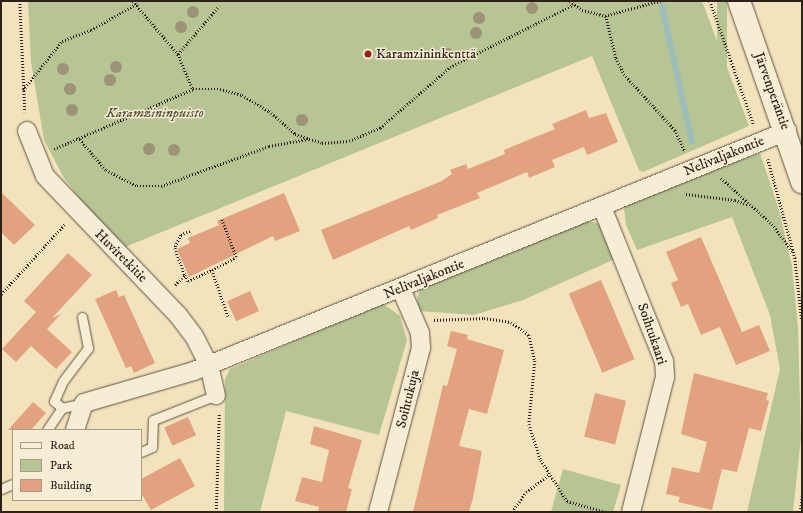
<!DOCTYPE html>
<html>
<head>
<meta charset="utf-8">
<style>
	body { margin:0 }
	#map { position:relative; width:803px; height:513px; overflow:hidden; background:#f3e3bd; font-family:"IM FELL DW Pica",serif }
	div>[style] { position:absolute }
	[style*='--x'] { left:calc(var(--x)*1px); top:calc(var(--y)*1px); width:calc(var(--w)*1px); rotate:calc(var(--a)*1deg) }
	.green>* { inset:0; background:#b7c494; transform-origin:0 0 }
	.stream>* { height:6px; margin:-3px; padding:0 3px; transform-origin:3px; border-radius:3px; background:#9dbdb8 }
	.building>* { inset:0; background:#e2a27f; transform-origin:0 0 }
	.path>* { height:2.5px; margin-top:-1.25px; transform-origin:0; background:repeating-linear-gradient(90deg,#2e2119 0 1px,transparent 0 3px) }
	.roads { filter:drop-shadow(0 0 1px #5f5242) drop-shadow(0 0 1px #5f5242) }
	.service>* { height:9px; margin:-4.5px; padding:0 4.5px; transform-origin:4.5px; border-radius:4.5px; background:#f7edd4 }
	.minor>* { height:18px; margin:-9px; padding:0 9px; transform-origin:9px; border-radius:9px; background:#f7edd4 }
	.tertiary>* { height:22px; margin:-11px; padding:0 11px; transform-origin:11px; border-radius:11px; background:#f7edd4 }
	.trees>* { width:12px; height:12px; margin:-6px; border-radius:50%; background:#9d9377 }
	.dots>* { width:11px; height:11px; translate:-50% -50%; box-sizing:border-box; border:2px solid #f7edd4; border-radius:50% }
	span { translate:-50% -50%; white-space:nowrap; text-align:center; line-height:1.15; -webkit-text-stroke:3px #f7edd4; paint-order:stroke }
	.poi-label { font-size:14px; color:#2e2119 }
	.left { translate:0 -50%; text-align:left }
	.street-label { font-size:14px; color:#2e2119 }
	.park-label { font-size:14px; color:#57523e; font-style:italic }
	.frame { position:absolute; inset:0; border:2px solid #2e2119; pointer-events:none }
	.legend { position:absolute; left:12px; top:429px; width:130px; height:72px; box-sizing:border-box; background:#f7edd4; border:1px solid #a79b89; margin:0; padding:5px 7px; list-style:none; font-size:12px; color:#2e2119 }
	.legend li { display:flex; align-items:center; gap:8px; height:20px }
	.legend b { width:20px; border:1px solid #a79b89 }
</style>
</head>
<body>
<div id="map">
	<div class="green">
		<i style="clip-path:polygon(28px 1px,702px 1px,749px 126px,643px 172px,639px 170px,592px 56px,125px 247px,91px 213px,64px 178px,44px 140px,31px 62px)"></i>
		<i style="left:717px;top:1px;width:10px;height:124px"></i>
		<i style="clip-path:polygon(760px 153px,779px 210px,792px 266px,798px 328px,801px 437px,793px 512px,747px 512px,780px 369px,770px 315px,732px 217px,637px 250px,626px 225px,624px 207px,630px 201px)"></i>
		<i style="clip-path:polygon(583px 221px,599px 223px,615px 259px,523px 300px,474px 315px,419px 311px,417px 298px,421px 287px)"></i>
		<i style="clip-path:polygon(382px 303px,400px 316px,407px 340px,379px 435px,286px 411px,260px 512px,224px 512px,225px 379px,230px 369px)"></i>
		<i style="clip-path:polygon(563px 469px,621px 485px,613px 512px,551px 512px)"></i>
	</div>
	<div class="stream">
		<i style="--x:662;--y:6;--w:139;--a:77.6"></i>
	</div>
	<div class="building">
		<i style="clip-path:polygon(586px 110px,589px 118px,606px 113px,618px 142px,587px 155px,584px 147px,552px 160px,555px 167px,529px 178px,527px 172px,477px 193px,480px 198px,437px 215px,438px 218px,411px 230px,409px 226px,333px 260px,321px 230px,442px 181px,452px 174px,450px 170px,466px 164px,468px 169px,505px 154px,504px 150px,555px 129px,552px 124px)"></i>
		<i style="clip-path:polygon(1px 192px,35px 225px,14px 245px,1px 232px)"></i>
		<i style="clip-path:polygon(284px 193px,300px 231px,275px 241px,273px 236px,189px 277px,177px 249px,190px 243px,188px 238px,219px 225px,217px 221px)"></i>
		<i style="clip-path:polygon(701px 237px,742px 332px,759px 325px,770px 351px,736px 365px,720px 327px,701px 335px,688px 304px,681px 307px,671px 283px,678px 280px,666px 252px)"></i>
		<i style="clip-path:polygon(68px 253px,92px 275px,52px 318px,61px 314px,47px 329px,72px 352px,56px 369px,31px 346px,16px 362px,2px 349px,36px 312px,24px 301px)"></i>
		<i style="left:601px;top:280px;width:86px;height:35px;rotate:67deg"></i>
		<i style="clip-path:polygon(116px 290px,119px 297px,124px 295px,155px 363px,134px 373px,131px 366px,126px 368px,95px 299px)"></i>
		<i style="left:250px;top:291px;width:22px;height:25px;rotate:66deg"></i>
		<i style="clip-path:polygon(451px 331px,468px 335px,467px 339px,504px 350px,487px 414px,469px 409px,459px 446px,482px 451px,473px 498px,469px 512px,413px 512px,443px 385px,447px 386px,457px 349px,447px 346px)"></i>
		<i style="clip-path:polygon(694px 373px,768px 393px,766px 400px,769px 401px,761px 431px,749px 428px,737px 472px,722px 469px,712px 510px,678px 502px,680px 497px,666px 494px,672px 467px,699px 473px,707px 442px,681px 434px)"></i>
		<i style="left:595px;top:393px;width:32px;height:45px;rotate:14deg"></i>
		<i style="clip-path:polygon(33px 402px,46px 413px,31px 430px,8px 430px)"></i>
		<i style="left:188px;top:417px;width:20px;height:26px;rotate:66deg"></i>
		<i style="clip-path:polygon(314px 426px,362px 440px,348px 488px,352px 489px,346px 512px,318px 512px,319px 507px,295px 501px,302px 477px,322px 482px,329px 450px,310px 444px)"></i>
		<i style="clip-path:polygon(180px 458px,195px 486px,151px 510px,141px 493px,141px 479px)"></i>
	</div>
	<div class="path">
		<i style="--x:20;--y:1;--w:111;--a:87.4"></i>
		<i style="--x:133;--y:1;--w:70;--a:49.7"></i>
		<i style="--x:178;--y:54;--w:38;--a:67"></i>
		<i style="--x:570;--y:1;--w:15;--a:37"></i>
		<i style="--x:582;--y:10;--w:25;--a:14"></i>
		<i style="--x:661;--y:1;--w:57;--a:164.7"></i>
		<i style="--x:606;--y:16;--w:43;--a:76.6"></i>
		<i style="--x:616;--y:58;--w:18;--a:63"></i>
		<i style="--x:624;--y:74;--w:76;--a:47.7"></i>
		<i style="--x:675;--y:130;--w:23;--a:65"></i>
		<i style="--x:710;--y:1;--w:132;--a:70.5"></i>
		<i style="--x:178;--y:54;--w:63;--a:-49.5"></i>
		<i style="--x:23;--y:90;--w:63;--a:-51.5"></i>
		<i style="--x:62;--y:41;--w:31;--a:-21"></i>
		<i style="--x:91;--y:30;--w:54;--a:-29.9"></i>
		<i style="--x:78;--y:137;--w:43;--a:49.7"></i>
		<i style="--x:106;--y:170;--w:35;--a:27"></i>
		<i style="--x:137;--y:186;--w:24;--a:0"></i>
		<i style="--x:161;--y:186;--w:115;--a:-20.3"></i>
		<i style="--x:269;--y:146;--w:40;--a:-10"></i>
		<i style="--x:54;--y:149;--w:151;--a:-23.3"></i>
		<i style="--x:193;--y:89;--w:27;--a:0"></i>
		<i style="--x:220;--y:89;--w:23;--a:15"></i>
		<i style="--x:242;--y:95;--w:31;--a:31"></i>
		<i style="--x:269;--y:111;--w:35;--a:41"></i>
		<i style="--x:295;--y:134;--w:28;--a:18"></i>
		<i style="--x:322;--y:143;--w:27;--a:-4"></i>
		<i style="--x:349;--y:141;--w:34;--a:-23"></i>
		<i style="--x:380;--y:128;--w:93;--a:-41.1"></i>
		<i style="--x:450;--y:67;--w:138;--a:-26.8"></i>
		<i style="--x:768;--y:159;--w:103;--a:74.7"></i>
		<i style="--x:795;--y:258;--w:63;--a:83.7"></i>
		<i style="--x:721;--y:178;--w:69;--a:42"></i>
		<i style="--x:772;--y:224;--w:36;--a:53"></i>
		<i style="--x:686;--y:194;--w:49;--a:7"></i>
		<i style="--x:735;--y:200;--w:15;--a:20"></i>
		<i style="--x:190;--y:231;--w:10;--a:156"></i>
		<i style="--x:181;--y:235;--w:14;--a:115"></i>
		<i style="--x:175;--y:248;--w:29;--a:70"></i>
		<i style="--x:185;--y:275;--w:7;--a:63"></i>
		<i style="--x:188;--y:281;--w:26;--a:-25"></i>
		<i style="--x:212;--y:270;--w:49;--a:70.8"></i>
		<i style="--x:212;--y:270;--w:27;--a:-28"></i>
		<i style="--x:236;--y:257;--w:40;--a:-111"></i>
		<i style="--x:175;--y:285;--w:14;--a:-45"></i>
		<i style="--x:1;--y:294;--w:95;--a:-47.6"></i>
		<i style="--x:434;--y:320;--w:50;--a:-2.3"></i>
		<i style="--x:484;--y:318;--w:27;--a:8"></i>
		<i style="--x:511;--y:322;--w:22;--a:36"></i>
		<i style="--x:529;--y:335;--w:27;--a:77"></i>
		<i style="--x:535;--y:361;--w:63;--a:95.4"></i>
		<i style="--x:529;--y:424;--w:38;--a:72"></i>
		<i style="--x:541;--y:460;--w:49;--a:57.6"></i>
		<i style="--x:567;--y:501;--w:41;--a:15.8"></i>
		<i style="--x:216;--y:512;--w:98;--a:-88.2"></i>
		<i style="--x:512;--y:512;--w:24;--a:-55"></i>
		<i style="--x:526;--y:492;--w:30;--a:-37"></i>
		<i style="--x:800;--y:512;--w:16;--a:-83"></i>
	</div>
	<div class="roads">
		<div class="service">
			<i style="--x:82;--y:317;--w:32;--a:79"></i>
			<i style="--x:88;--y:348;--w:41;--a:127.1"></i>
			<i style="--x:63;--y:381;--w:22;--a:114"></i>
			<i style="--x:54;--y:401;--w:11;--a:41"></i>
			<i style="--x:62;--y:408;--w:23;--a:-13"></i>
			<i style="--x:47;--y:430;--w:27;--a:-56"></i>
			<i style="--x:141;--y:452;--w:12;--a:-24"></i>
			<i style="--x:152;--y:447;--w:27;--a:-88"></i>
			<i style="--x:153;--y:420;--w:68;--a:-21.6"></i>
			<i style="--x:1;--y:489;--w:13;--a:-23"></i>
		</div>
		<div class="minor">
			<i style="--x:27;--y:131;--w:48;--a:68.2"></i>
			<i style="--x:45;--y:176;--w:192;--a:46.3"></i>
			<i style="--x:178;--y:315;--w:26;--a:53"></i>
			<i style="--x:194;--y:336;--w:33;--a:63"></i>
			<i style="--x:209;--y:365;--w:31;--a:77"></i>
			<i style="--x:602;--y:207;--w:166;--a:68.1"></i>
			<i style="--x:664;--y:361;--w:16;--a:86"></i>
			<i style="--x:665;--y:377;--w:139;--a:104.1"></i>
			<i style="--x:75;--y:430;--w:28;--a:-72"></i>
			<i style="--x:84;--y:403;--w:115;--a:-16.2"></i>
			<i style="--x:194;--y:371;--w:640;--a:-22.03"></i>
			<i style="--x:378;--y:512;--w:170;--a:-75.3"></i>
			<i style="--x:421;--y:348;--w:15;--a:-94"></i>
			<i style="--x:420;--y:333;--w:48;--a:-113.4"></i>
		</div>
		<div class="tertiary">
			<i style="--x:739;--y:1;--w:192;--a:70.8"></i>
		</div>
	</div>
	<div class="trees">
		<i style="left:532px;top:8px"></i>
		<i style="left:193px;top:12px"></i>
		<i style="left:479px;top:18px"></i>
		<i style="left:181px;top:27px"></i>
		<i style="left:476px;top:33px"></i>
		<i style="left:448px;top:54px"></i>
		<i style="left:116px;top:67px"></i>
		<i style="left:63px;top:69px"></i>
		<i style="left:110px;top:80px"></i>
		<i style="left:70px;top:89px"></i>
		<i style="left:72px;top:110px"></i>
		<i style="left:302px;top:120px"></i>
		<i style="left:149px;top:149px"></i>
		<i style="left:174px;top:150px"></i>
	</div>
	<div class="dots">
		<i style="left:368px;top:54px;background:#8f2418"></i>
	</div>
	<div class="poi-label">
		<span class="left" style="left:376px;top:54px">Karamzininkenttä</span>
	</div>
	<div class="street-label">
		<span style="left:772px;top:91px;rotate:70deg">Järvenperäntie</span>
		<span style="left:724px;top:156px;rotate:-22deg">Nelivaljakontie</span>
		<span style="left:121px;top:256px;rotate:45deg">Huviretkitie</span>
		<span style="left:424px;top:279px;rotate:-22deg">Nelivaljakontie</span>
		<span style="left:652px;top:334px;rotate:71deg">Soihtukaari</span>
		<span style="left:408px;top:399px;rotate:-76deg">Soihtukuja</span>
	</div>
	<div class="park-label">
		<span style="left:155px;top:113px">Karamzininpuisto</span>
	</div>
	<div class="frame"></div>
	<ul class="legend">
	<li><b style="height:5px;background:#f7edd4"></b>Road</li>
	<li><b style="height:11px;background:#b7c494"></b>Park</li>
	<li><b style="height:11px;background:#e2a27f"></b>Building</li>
	</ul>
</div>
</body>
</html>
